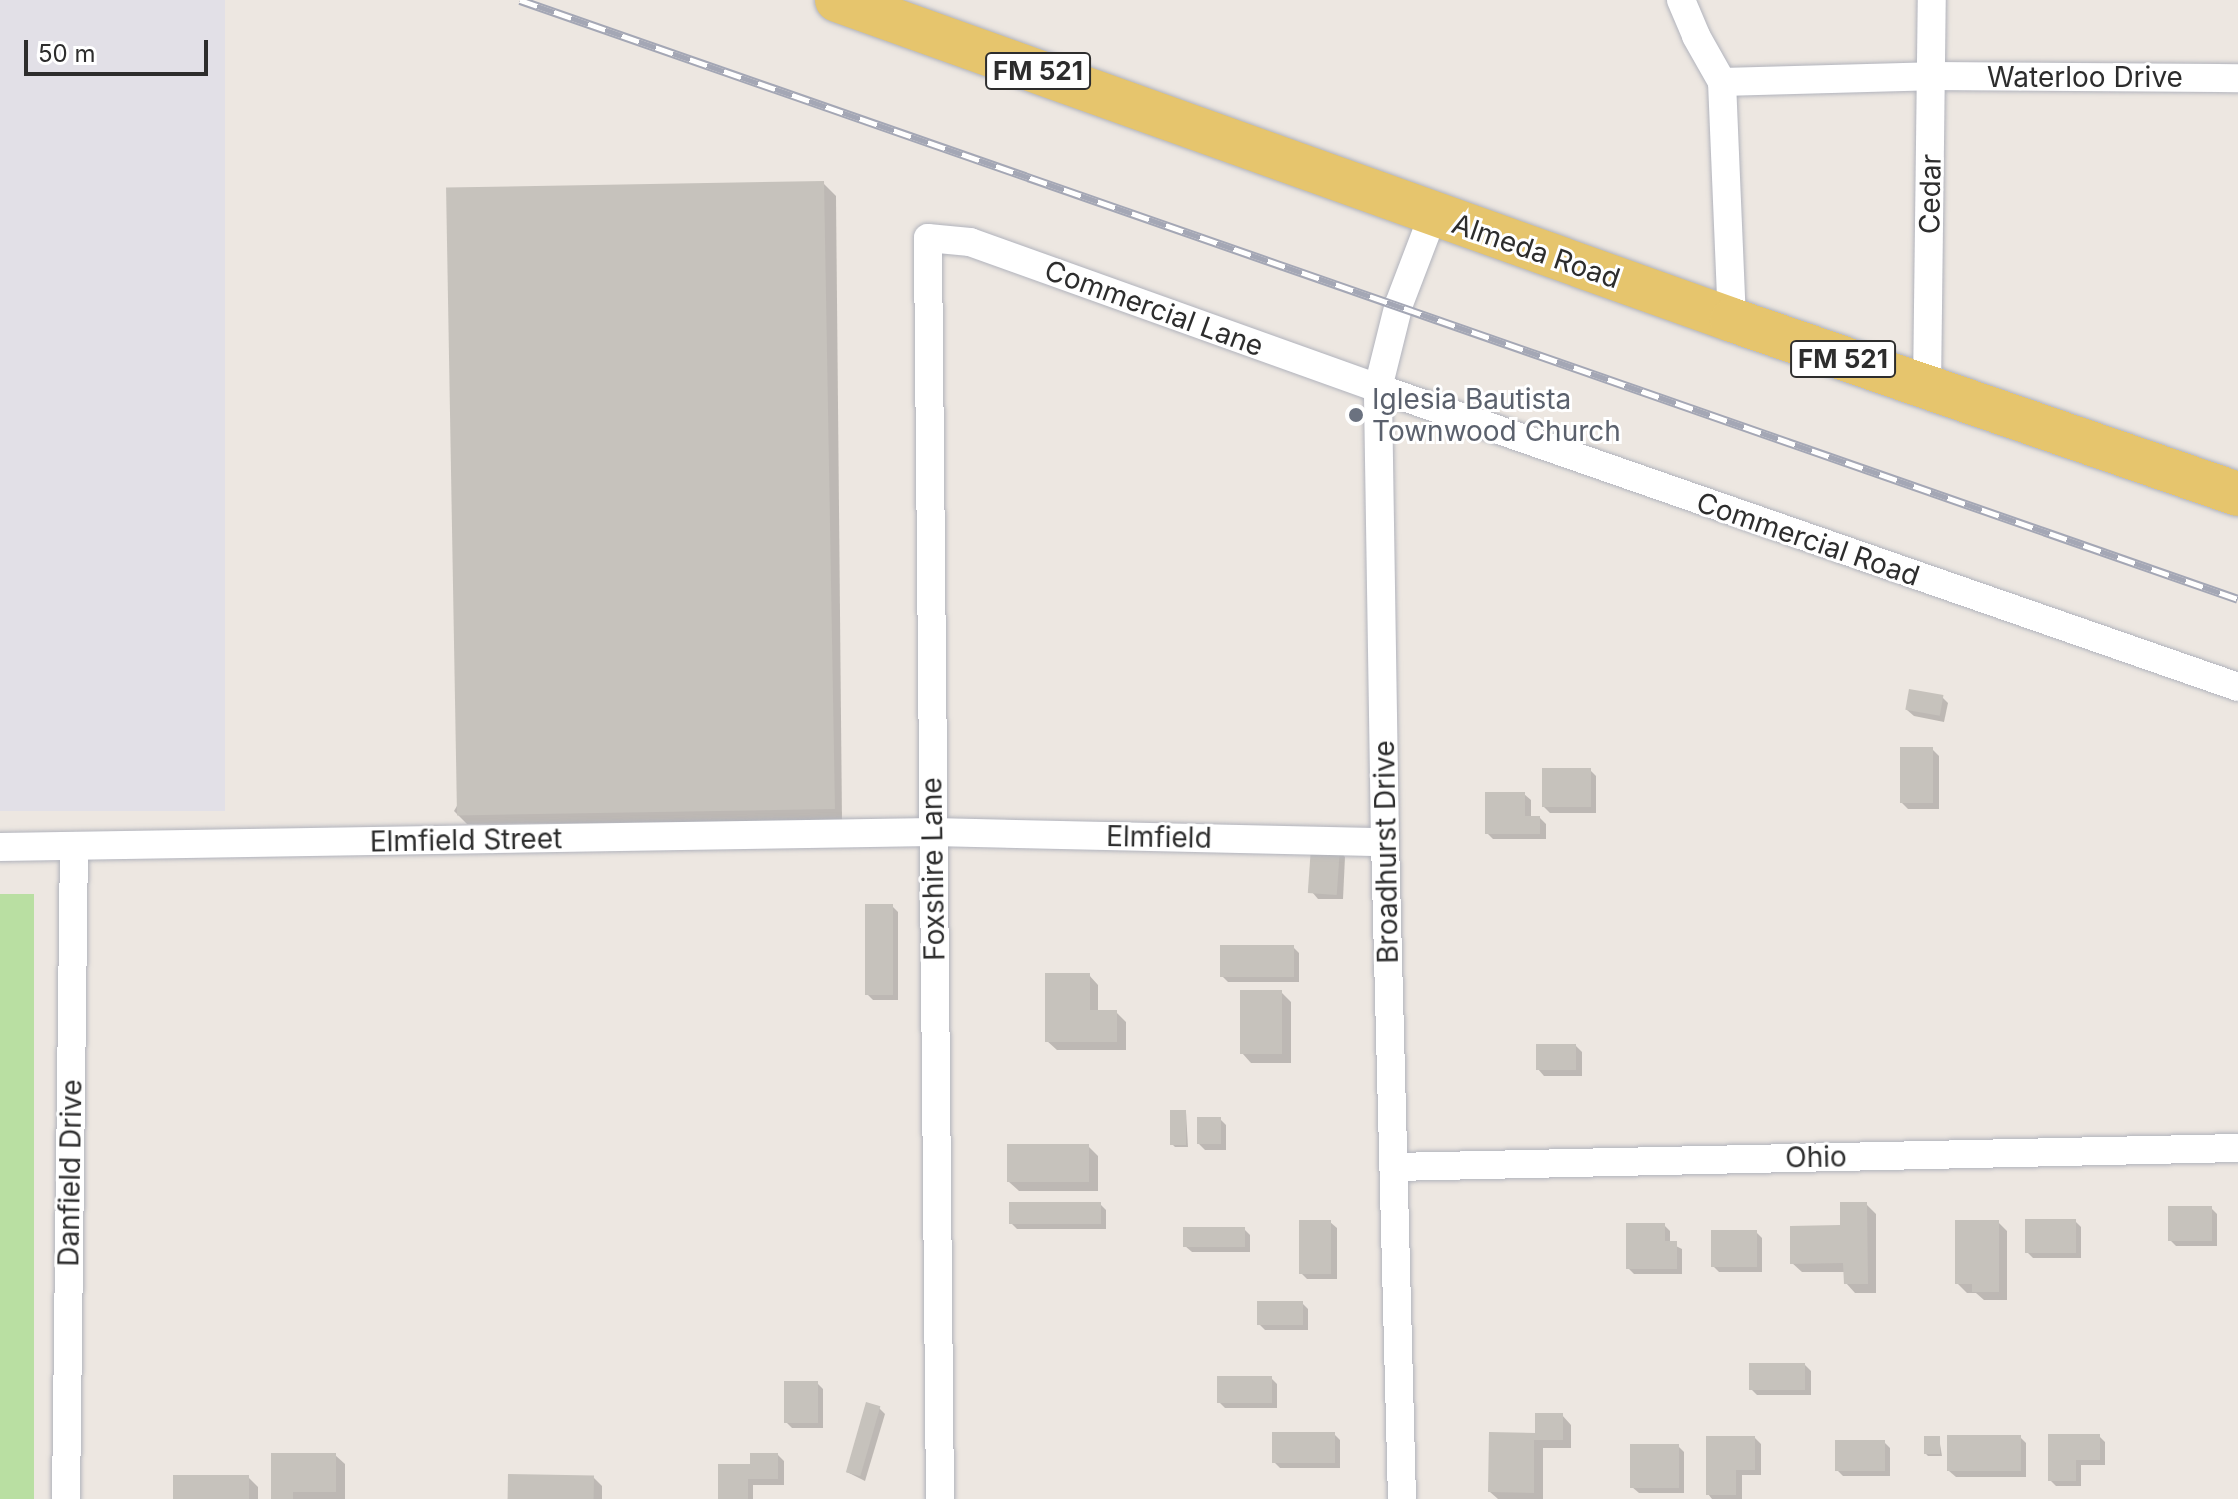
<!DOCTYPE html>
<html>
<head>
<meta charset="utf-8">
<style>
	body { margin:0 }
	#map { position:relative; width:2238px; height:1499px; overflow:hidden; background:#ede7e1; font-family:Inter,sans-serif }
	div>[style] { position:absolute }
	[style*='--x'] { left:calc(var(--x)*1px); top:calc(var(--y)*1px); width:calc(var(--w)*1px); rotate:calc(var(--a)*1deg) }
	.industrial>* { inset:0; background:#e2e0e7; transform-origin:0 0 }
	.green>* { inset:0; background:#b9dfa2; transform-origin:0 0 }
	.shadow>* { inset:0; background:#0003 }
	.building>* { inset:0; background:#c6c2bc; transform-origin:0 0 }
	.roads { filter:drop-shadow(0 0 2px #b1b3bc) drop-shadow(0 0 2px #b1b3bc) }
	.minor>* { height:28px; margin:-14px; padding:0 14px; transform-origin:14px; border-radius:14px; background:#fff }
	.primary>* { height:44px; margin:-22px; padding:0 22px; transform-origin:22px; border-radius:22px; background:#e6c56d }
	.rail>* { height:9px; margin-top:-4.5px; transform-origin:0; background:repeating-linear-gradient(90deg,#fff 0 18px,#a4a7b5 0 36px); box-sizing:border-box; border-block:2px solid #a4a7b5 }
	.dots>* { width:22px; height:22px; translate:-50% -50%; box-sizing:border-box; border:4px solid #fff; border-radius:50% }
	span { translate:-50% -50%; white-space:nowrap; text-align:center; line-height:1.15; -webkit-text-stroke:6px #fff; paint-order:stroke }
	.shield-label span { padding:2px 6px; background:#fff; border:2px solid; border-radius:6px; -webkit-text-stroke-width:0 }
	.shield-label { font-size:26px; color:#2d2d2d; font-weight:700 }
	.street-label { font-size:28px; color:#2d2d2d }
	.worship-label { font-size:28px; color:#5b616d }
	.left { translate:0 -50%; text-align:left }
	.scale { position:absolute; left:24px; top:40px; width:184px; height:36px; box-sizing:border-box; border:4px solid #2d2d2d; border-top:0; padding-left:10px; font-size:24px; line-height:28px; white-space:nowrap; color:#2d2d2d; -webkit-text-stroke:6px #fff; paint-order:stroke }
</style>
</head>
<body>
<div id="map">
	<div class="industrial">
		<i style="left:0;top:0;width:225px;height:811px"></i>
	</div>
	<div class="green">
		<i style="left:0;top:894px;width:34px;height:605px"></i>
	</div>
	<div class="shadow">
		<i style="clip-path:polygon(823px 183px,836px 196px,842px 821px,467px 824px,454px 811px)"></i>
		<i style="clip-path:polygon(1942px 697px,1948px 703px,1944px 722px,1914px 716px,1907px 710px)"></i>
		<i style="clip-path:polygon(1932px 749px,1939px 756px,1939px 809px,1908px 809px,1902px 803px)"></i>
		<i style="clip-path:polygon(1590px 770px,1596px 776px,1596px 813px,1550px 813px,1544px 807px)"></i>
		<i style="clip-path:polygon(1524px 794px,1531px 800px,1531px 818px,1540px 818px,1546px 824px,1546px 839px,1493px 839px,1487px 833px)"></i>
		<i style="clip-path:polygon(1339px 850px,1345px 857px,1343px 899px,1318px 899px,1312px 892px)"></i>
		<i style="clip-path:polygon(892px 906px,898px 912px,898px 1000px,873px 1000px,867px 994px)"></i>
		<i style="clip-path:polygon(1293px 947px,1299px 953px,1299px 982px,1228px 982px,1222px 976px)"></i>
		<i style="clip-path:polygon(1089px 975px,1098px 985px,1098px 1012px,1116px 1012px,1126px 1022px,1126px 1050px,1057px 1050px,1047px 1041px)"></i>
		<i style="clip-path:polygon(1281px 992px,1291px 1002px,1291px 1063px,1251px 1063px,1242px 1053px)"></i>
		<i style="clip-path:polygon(1576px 1046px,1582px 1052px,1582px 1076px,1544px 1076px,1538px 1069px)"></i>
		<i style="clip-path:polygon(1186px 1112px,1188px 1147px,1175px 1147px,1172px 1144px)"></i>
		<i style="clip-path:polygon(1220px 1119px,1226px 1125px,1226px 1150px,1205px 1150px,1199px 1144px)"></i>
		<i style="clip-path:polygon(1088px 1146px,1098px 1156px,1098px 1191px,1019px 1191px,1009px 1182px)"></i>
		<i style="clip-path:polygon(1100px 1204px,1106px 1210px,1106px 1229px,1017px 1229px,1011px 1223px)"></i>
		<i style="clip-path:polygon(1866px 1204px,1876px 1214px,1876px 1293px,1855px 1293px,1846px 1283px,1845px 1272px,1802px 1272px,1792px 1263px,1842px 1227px)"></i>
		<i style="clip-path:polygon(2211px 1208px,2217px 1214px,2217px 1246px,2176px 1246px,2170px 1240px)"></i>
		<i style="clip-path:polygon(2075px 1221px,2081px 1227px,2081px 1258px,2033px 1258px,2027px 1252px)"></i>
		<i style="clip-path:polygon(1330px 1222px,1337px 1228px,1337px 1279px,1307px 1279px,1301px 1273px)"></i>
		<i style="clip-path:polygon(1998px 1222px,2007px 1231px,2007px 1300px,1984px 1300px,1976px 1293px,1967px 1293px,1957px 1283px)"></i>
		<i style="clip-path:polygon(1664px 1225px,1670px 1231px,1670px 1243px,1682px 1249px,1682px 1274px,1634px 1274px,1628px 1268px)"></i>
		<i style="clip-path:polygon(1244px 1229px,1250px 1235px,1250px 1252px,1192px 1252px,1185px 1246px)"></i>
		<i style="clip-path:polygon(1756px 1232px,1762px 1238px,1762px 1272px,1719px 1272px,1713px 1266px)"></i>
		<i style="clip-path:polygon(1302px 1303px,1308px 1309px,1308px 1330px,1265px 1330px,1259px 1324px)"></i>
		<i style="clip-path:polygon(1805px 1365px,1811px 1371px,1811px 1395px,1757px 1395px,1751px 1389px)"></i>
		<i style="clip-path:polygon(1271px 1378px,1277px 1384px,1277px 1408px,1225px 1408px,1219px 1402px)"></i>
		<i style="clip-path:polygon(817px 1383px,823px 1389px,823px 1428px,792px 1428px,786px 1422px)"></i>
		<i style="clip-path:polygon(879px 1408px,885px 1414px,865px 1481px,847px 1472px)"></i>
		<i style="clip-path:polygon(1562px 1415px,1571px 1425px,1571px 1448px,1543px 1448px,1543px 1499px,1498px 1499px,1490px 1492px,1537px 1435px)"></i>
		<i style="clip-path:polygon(1334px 1434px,1340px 1440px,1340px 1468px,1280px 1468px,1274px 1462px)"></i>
		<i style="clip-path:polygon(2099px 1436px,2105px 1442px,2105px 1465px,2081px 1465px,2081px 1486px,2056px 1486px,2050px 1480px)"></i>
		<i style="clip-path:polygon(2020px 1437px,2026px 1443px,2026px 1477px,1956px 1477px,1949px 1471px)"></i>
		<i style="clip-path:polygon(1755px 1438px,1761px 1444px,1761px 1475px,1742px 1475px,1742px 1499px,1712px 1499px,1708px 1494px)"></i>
		<i style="clip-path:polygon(1939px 1438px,1942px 1456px,1928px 1456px,1926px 1454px)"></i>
		<i style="clip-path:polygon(1884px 1442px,1890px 1448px,1890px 1476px,1843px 1476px,1837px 1470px)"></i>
		<i style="clip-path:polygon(1678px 1446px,1684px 1452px,1684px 1493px,1639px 1493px,1632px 1487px)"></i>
		<i style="clip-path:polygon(335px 1455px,345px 1464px,345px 1499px,273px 1499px)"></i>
		<i style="clip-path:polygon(778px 1455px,784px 1461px,784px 1485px,753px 1485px,753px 1499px,720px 1499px,752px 1466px)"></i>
		<i style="clip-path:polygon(248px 1477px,258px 1487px,258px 1499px,176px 1499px)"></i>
		<i style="clip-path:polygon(593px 1477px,602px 1486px,602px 1499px,510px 1499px)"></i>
	</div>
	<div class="building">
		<i style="left:824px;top:181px;width:628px;height:378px;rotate:89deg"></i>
		<i style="left:1909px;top:689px;width:35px;height:21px;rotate:10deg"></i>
		<i style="left:1900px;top:747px;width:33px;height:56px"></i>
		<i style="left:1542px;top:768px;width:49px;height:39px"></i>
		<i style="clip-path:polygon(1485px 792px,1525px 792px,1525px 816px,1540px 816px,1540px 834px,1485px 834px)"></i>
		<i style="left:1311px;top:847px;width:29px;height:46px;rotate:4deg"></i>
		<i style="left:865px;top:904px;width:28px;height:91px"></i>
		<i style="left:1220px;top:945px;width:74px;height:32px"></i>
		<i style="clip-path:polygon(1045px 973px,1090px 973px,1090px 1010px,1117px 1010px,1117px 1042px,1045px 1042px)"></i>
		<i style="left:1240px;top:990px;width:42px;height:64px"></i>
		<i style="left:1536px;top:1044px;width:40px;height:26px"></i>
		<i style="left:1170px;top:1110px;width:16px;height:35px"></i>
		<i style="left:1197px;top:1117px;width:24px;height:27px"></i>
		<i style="left:1007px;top:1144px;width:82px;height:38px"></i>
		<i style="left:1009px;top:1202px;width:92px;height:22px"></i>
		<i style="clip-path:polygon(1840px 1202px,1867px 1202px,1868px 1284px,1844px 1284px,1843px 1263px,1790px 1264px,1790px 1226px,1840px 1225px)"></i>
		<i style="left:2168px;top:1206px;width:44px;height:35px"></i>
		<i style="left:2025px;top:1219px;width:51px;height:34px"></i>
		<i style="left:1299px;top:1220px;width:32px;height:54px"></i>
		<i style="clip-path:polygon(1955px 1220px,1999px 1220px,1999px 1292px,1972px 1292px,1972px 1284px,1955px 1284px)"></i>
		<i style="clip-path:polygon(1626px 1223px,1665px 1223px,1665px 1241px,1677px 1241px,1677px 1269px,1626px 1269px)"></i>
		<i style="left:1183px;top:1227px;width:62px;height:20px"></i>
		<i style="left:1711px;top:1230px;width:46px;height:37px"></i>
		<i style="left:1257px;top:1301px;width:46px;height:24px"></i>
		<i style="left:1749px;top:1363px;width:56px;height:27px"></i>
		<i style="left:1217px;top:1376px;width:55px;height:27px"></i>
		<i style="left:784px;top:1381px;width:34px;height:42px"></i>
		<i style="left:866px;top:1402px;width:15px;height:73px;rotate:16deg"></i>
		<i style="clip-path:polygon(1535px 1413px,1563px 1413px,1563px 1440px,1534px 1440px,1534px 1493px,1488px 1492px,1489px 1432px,1535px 1433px)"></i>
		<i style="left:1272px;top:1432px;width:63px;height:31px"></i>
		<i style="clip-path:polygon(2048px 1434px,2100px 1434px,2100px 1460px,2076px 1460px,2076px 1481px,2048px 1481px)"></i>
		<i style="left:1947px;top:1435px;width:74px;height:36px"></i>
		<i style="clip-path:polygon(1706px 1436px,1755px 1436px,1755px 1470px,1736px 1470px,1736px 1495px,1706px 1495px)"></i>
		<i style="left:1940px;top:1436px;width:18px;height:16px;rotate:90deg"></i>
		<i style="left:1835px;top:1440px;width:50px;height:31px"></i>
		<i style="left:1630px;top:1444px;width:49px;height:44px"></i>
		<i style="clip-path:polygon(271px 1453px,336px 1453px,336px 1492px,293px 1492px,293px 1499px,271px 1499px)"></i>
		<i style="clip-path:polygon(750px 1453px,778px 1453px,778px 1479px,748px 1479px,748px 1499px,718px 1499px,718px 1464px,750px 1464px)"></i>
		<i style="left:508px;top:1474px;width:86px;height:25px;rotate:1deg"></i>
		<i style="left:173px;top:1475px;width:76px;height:24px"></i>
	</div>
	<div class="roads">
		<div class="minor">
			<i style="--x:1681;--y:0;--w:39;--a:67"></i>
			<i style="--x:1696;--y:36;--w:53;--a:60.5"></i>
			<i style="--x:1722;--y:82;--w:238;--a:87.6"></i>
			<i style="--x:1722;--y:82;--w:209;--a:-1.6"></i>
			<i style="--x:1931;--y:76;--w:307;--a:0.4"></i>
			<i style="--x:1927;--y:389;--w:389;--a:-89.3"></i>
			<i style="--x:0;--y:847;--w:933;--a:-0.92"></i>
			<i style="--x:933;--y:832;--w:452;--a:1.3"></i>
			<i style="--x:1394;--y:1167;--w:844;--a:-1.29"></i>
			<i style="--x:66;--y:1499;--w:652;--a:-89.3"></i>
			<i style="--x:940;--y:1499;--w:1261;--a:-90.55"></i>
			<i style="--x:928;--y:238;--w:42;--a:5.4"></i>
			<i style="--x:970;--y:242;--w:433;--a:19.7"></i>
			<i style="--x:1378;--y:388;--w:910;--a:19.17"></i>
			<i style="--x:1402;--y:1499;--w:657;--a:-91.48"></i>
			<i style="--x:1385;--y:842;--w:454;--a:-90.9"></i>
			<i style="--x:1378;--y:388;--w:87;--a:-76"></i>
			<i style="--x:1399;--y:304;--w:95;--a:-69.1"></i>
		</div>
		<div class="primary">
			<i style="--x:837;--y:0;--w:950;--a:19.67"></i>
			<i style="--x:1732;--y:320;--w:535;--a:18.98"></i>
		</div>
	</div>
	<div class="rail">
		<i style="--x:520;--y:0;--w:1819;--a:19.22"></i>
	</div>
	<div class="dots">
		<i style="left:1356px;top:415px;background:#6b7280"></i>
	</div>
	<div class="shield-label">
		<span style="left:1038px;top:71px">FM 521</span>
		<span style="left:1843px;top:359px">FM 521</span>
	</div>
	<div class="street-label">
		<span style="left:2085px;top:77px">Waterloo Drive</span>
		<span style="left:1930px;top:194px;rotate:-89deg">Cedar</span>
		<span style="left:1536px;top:251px;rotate:19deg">Almeda Road</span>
		<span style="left:1154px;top:308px;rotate:20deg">Commercial Lane</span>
		<span style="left:1808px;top:539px;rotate:19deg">Commercial Road</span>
		<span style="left:1159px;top:837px;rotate:1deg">Elmfield</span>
		<span style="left:466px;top:840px;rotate:-1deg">Elmfield Street</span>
		<span style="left:1386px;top:852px;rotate:-91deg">Broadhurst Drive</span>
		<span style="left:933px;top:869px;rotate:-91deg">Foxshire Lane</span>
		<span style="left:1816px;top:1157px;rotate:-1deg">Ohio</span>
		<span style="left:70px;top:1173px;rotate:-89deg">Danfield Drive</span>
	</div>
	<div class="worship-label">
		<span class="left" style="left:1372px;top:415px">Iglesia Bautista<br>Townwood Church</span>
	</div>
	<div class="scale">50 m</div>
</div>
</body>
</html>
